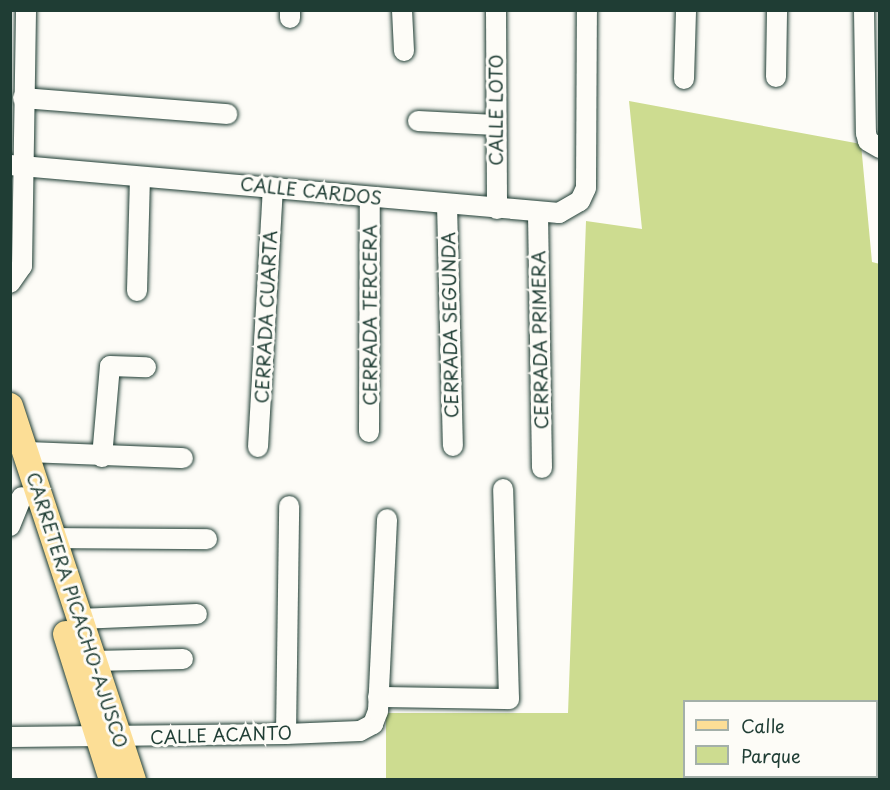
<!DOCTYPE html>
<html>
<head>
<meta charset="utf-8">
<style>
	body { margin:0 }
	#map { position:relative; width:890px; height:790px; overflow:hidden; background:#fdfcf7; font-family:"Playpen Sans",sans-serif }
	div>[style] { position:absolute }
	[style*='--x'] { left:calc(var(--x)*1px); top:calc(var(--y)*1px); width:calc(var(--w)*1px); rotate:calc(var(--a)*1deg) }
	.green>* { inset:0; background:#cddc90 }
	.roads { filter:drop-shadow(0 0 2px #1f3d34) drop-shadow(0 0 2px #1f3d34) }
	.minor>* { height:20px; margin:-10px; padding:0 10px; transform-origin:10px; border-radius:10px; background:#fdfcf7 }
	.major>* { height:26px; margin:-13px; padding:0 13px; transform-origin:13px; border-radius:13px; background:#fcde96 }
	span { translate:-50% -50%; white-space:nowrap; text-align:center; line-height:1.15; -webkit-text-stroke:6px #fdfcf7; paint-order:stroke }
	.street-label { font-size:18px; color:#1f3d34 }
	.frame { position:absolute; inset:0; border:12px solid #1f3d34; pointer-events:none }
	.legend { position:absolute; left:683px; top:700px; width:195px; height:78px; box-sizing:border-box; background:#fdfcf7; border:2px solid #a4b0a9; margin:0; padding:8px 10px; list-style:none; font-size:18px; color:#1f3d34 }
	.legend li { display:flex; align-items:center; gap:12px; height:30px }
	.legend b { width:30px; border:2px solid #a4b0a9 }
</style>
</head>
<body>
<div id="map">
	<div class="green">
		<i style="clip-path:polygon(evenodd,629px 101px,861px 144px,872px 262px,880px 264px,879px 779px,386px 780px,386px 713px,568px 713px,586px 221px,642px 229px,629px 101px,684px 702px,876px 702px,876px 776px,684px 776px,684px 702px)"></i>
	</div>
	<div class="roads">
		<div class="minor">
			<i style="--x:290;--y:10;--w:8;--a:90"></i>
			<i style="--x:402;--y:10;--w:41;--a:87.2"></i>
			<i style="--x:496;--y:10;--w:199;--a:89.7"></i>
			<i style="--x:864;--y:10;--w:123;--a:89.1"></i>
			<i style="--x:866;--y:133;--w:8;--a:76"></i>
			<i style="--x:868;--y:141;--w:14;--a:30"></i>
			<i style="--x:776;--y:77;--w:67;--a:-89.1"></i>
			<i style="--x:684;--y:79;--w:69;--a:-88.3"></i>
			<i style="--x:23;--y:98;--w:205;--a:4.5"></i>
			<i style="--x:418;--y:121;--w:77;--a:3"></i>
			<i style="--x:10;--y:165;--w:551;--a:5"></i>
			<i style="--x:559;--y:213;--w:24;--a:-30"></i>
			<i style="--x:580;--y:201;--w:14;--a:-65"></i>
			<i style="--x:586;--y:188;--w:178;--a:-89.7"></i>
			<i style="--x:447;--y:204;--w:242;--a:88.6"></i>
			<i style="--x:538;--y:213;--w:255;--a:89.1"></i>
			<i style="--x:10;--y:283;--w:21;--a:-55"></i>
			<i style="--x:22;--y:266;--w:256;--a:-89.1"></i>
			<i style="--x:137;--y:291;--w:114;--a:-88.5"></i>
			<i style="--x:369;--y:432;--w:235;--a:-89.8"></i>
			<i style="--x:258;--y:447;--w:260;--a:-86.7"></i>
			<i style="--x:25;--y:452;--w:158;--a:2.2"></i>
			<i style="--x:102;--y:457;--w:91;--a:-85"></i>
			<i style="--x:110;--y:366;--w:36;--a:2"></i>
			<i style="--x:10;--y:526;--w:31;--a:-68"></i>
			<i style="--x:53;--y:538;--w:154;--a:0.4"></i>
			<i style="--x:79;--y:619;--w:118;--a:-2.4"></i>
			<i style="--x:93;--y:661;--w:90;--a:-1.3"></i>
			<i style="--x:378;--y:697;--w:131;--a:0.9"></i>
			<i style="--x:509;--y:699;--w:210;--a:-91.6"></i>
			<i style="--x:286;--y:734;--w:228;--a:-89.2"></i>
			<i style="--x:10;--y:737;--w:276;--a:-0.6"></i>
			<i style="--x:286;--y:734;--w:74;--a:-2.3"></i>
			<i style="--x:360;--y:731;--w:15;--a:-28"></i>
			<i style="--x:373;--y:724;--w:14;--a:-69"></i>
			<i style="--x:378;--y:711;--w:192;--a:-87.3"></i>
		</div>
		<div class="major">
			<i style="--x:10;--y:406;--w:394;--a:71.8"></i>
			<i style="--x:66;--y:634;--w:153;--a:72.5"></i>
		</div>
	</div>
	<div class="street-label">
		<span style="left:496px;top:110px;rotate:-90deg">CALLE LOTO</span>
		<span style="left:311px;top:191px;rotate:6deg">CALLE CARDOS</span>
		<span style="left:370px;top:315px;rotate:-90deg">CERRADA TERCERA</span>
		<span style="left:266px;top:317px;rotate:-87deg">CERRADA CUARTA</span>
		<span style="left:450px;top:325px;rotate:-91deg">CERRADA SEGUNDA</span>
		<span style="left:540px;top:340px;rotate:-91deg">CERRADA PRIMERA</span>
		<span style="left:77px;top:610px;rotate:72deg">CARRETERA PICACHO-AJUSCO</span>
		<span style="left:221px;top:735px;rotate:-2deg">CALLE ACANTO</span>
	</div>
	<div class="frame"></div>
	<ul class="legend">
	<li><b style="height:8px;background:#fcde96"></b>Calle</li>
	<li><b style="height:16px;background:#cddc90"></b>Parque</li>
	</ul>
</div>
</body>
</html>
